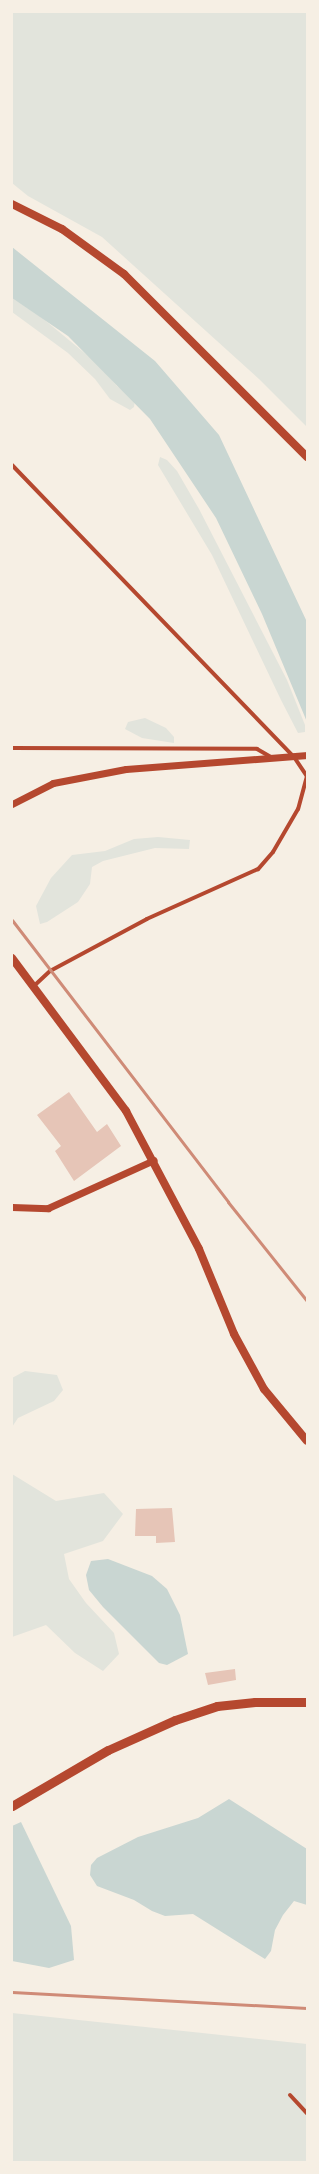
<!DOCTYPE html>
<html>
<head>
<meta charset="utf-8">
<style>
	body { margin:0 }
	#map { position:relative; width:319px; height:2174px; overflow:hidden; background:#f6efe4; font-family:"Fira Sans Condensed",sans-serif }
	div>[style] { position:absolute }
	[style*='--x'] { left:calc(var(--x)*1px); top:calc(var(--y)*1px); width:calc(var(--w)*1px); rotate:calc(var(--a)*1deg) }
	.green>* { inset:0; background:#e2e4dc }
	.water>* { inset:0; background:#c9d6d2 }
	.building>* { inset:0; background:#e6c5b7 }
	.minor>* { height:4px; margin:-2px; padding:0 2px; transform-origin:2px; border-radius:2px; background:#b5482f }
	.tertiary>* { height:7px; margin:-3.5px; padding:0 3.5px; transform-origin:3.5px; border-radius:3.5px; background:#b5482f }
	.secondary>* { height:8px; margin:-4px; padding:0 4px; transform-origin:4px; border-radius:4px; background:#b5482f }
	.trunk>* { height:9px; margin:-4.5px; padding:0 4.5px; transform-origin:4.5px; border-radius:4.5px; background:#b5482f }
	.rail>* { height:3px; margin:-1.5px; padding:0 1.5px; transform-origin:1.5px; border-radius:1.5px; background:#cf8b77 }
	span { translate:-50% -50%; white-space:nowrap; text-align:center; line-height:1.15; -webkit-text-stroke:3px #f6efe4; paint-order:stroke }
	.frame { position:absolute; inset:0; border:13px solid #f6efe4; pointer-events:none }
</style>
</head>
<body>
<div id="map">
	<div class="green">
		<i style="clip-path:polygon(12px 12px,307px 12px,307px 427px,259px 379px,102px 237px,28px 196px,12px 183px)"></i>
		<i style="clip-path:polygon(12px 298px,41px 317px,98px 364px,117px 386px,135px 400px,134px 407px,130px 410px,110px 399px,95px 379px,68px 353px,12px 312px)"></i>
		<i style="clip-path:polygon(160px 457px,167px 460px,177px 471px,199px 509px,287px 680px,305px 725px,305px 732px,298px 733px,281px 700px,212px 555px,158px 465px)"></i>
		<i style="clip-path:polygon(145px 718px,166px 728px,174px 737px,174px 743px,142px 738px,125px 729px,128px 722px)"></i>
		<i style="clip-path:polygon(158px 837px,190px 840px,189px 849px,155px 848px,103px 861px,92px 867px,90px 884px,78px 902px,47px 922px,40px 924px,36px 906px,51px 878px,72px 855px,105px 851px,134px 839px)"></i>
		<i style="clip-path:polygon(25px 1371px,57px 1375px,63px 1390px,54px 1401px,18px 1418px,12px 1427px,12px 1378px)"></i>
		<i style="clip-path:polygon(12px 1474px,56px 1501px,104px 1493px,123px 1514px,103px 1541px,64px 1554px,69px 1579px,86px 1603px,114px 1633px,119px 1654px,103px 1671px,75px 1653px,46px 1625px,12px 1637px)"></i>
		<i style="clip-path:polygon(12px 2013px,307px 2044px,307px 2162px,12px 2162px)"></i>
	</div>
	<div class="water">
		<i style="clip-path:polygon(12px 247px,155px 361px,219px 435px,307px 622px,307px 722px,262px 614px,216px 518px,150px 419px,68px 336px,12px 298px)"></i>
		<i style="clip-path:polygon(108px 1559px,152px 1576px,167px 1589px,180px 1615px,188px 1654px,167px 1665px,159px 1663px,103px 1607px,89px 1590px,86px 1575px,91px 1561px)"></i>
		<i style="clip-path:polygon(229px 1799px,307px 1849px,307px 1905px,294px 1901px,283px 1915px,275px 1930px,271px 1951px,265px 1959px,193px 1914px,165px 1916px,152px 1911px,134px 1900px,97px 1886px,90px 1875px,91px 1865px,97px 1858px,138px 1837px,198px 1818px)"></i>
		<i style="clip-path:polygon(21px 1822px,71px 1926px,74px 1960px,49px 1968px,12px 1961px,12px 1826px)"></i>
	</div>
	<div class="building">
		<i style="clip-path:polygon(69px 1092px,97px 1132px,107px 1124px,121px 1146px,74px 1181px,55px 1151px,61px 1146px,37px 1115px)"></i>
		<i style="clip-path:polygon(172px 1508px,175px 1542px,156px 1543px,156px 1536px,135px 1536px,136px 1509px)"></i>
		<i style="clip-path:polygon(235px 1669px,236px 1680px,208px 1685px,205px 1673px)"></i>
	</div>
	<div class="minor">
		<i style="--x:12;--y:465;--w:406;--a:46"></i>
		<i style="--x:294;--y:757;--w:23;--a:56"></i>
		<i style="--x:307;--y:776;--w:34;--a:105"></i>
		<i style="--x:298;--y:809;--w:50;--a:120.2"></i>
		<i style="--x:273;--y:852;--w:23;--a:131"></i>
		<i style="--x:258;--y:869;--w:122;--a:155.8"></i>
		<i style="--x:147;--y:919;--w:110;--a:151.8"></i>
		<i style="--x:50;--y:971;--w:22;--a:137"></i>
		<i style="--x:12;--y:748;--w:245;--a:0.2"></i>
		<i style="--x:257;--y:749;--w:16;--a:30"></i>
		<i style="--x:290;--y:2095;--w:25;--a:47"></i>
	</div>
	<div class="tertiary">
		<i style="--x:12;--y:804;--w:46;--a:-27.1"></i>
		<i style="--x:53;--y:783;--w:74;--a:-10.9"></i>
		<i style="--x:126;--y:769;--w:182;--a:-4.4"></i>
		<i style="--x:12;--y:1207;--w:36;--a:2"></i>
		<i style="--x:48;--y:1208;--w:116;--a:-24.4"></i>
	</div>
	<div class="secondary">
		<i style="--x:12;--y:204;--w:56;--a:26.6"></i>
		<i style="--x:62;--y:229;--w:77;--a:36"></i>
		<i style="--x:124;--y:274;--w:259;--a:45"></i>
		<i style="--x:12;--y:958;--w:191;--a:53.3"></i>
		<i style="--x:126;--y:1111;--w:156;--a:62.1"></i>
		<i style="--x:199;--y:1249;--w:92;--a:67.6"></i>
		<i style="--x:234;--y:1334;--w:63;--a:61.4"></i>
		<i style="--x:264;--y:1389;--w:67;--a:50.4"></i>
	</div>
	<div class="trunk">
		<i style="--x:12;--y:1806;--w:111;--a:-30.3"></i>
		<i style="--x:108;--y:1750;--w:73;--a:-24.1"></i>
		<i style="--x:175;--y:1720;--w:44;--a:-18.4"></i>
		<i style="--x:217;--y:1706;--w:38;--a:-6"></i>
		<i style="--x:255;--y:1702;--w:52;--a:0"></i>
	</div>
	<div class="rail">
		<i style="--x:12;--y:920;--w:355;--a:52.5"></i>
		<i style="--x:228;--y:1202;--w:127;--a:51.4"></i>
		<i style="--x:12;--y:1992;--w:295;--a:3.1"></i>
	</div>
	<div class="frame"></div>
</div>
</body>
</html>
